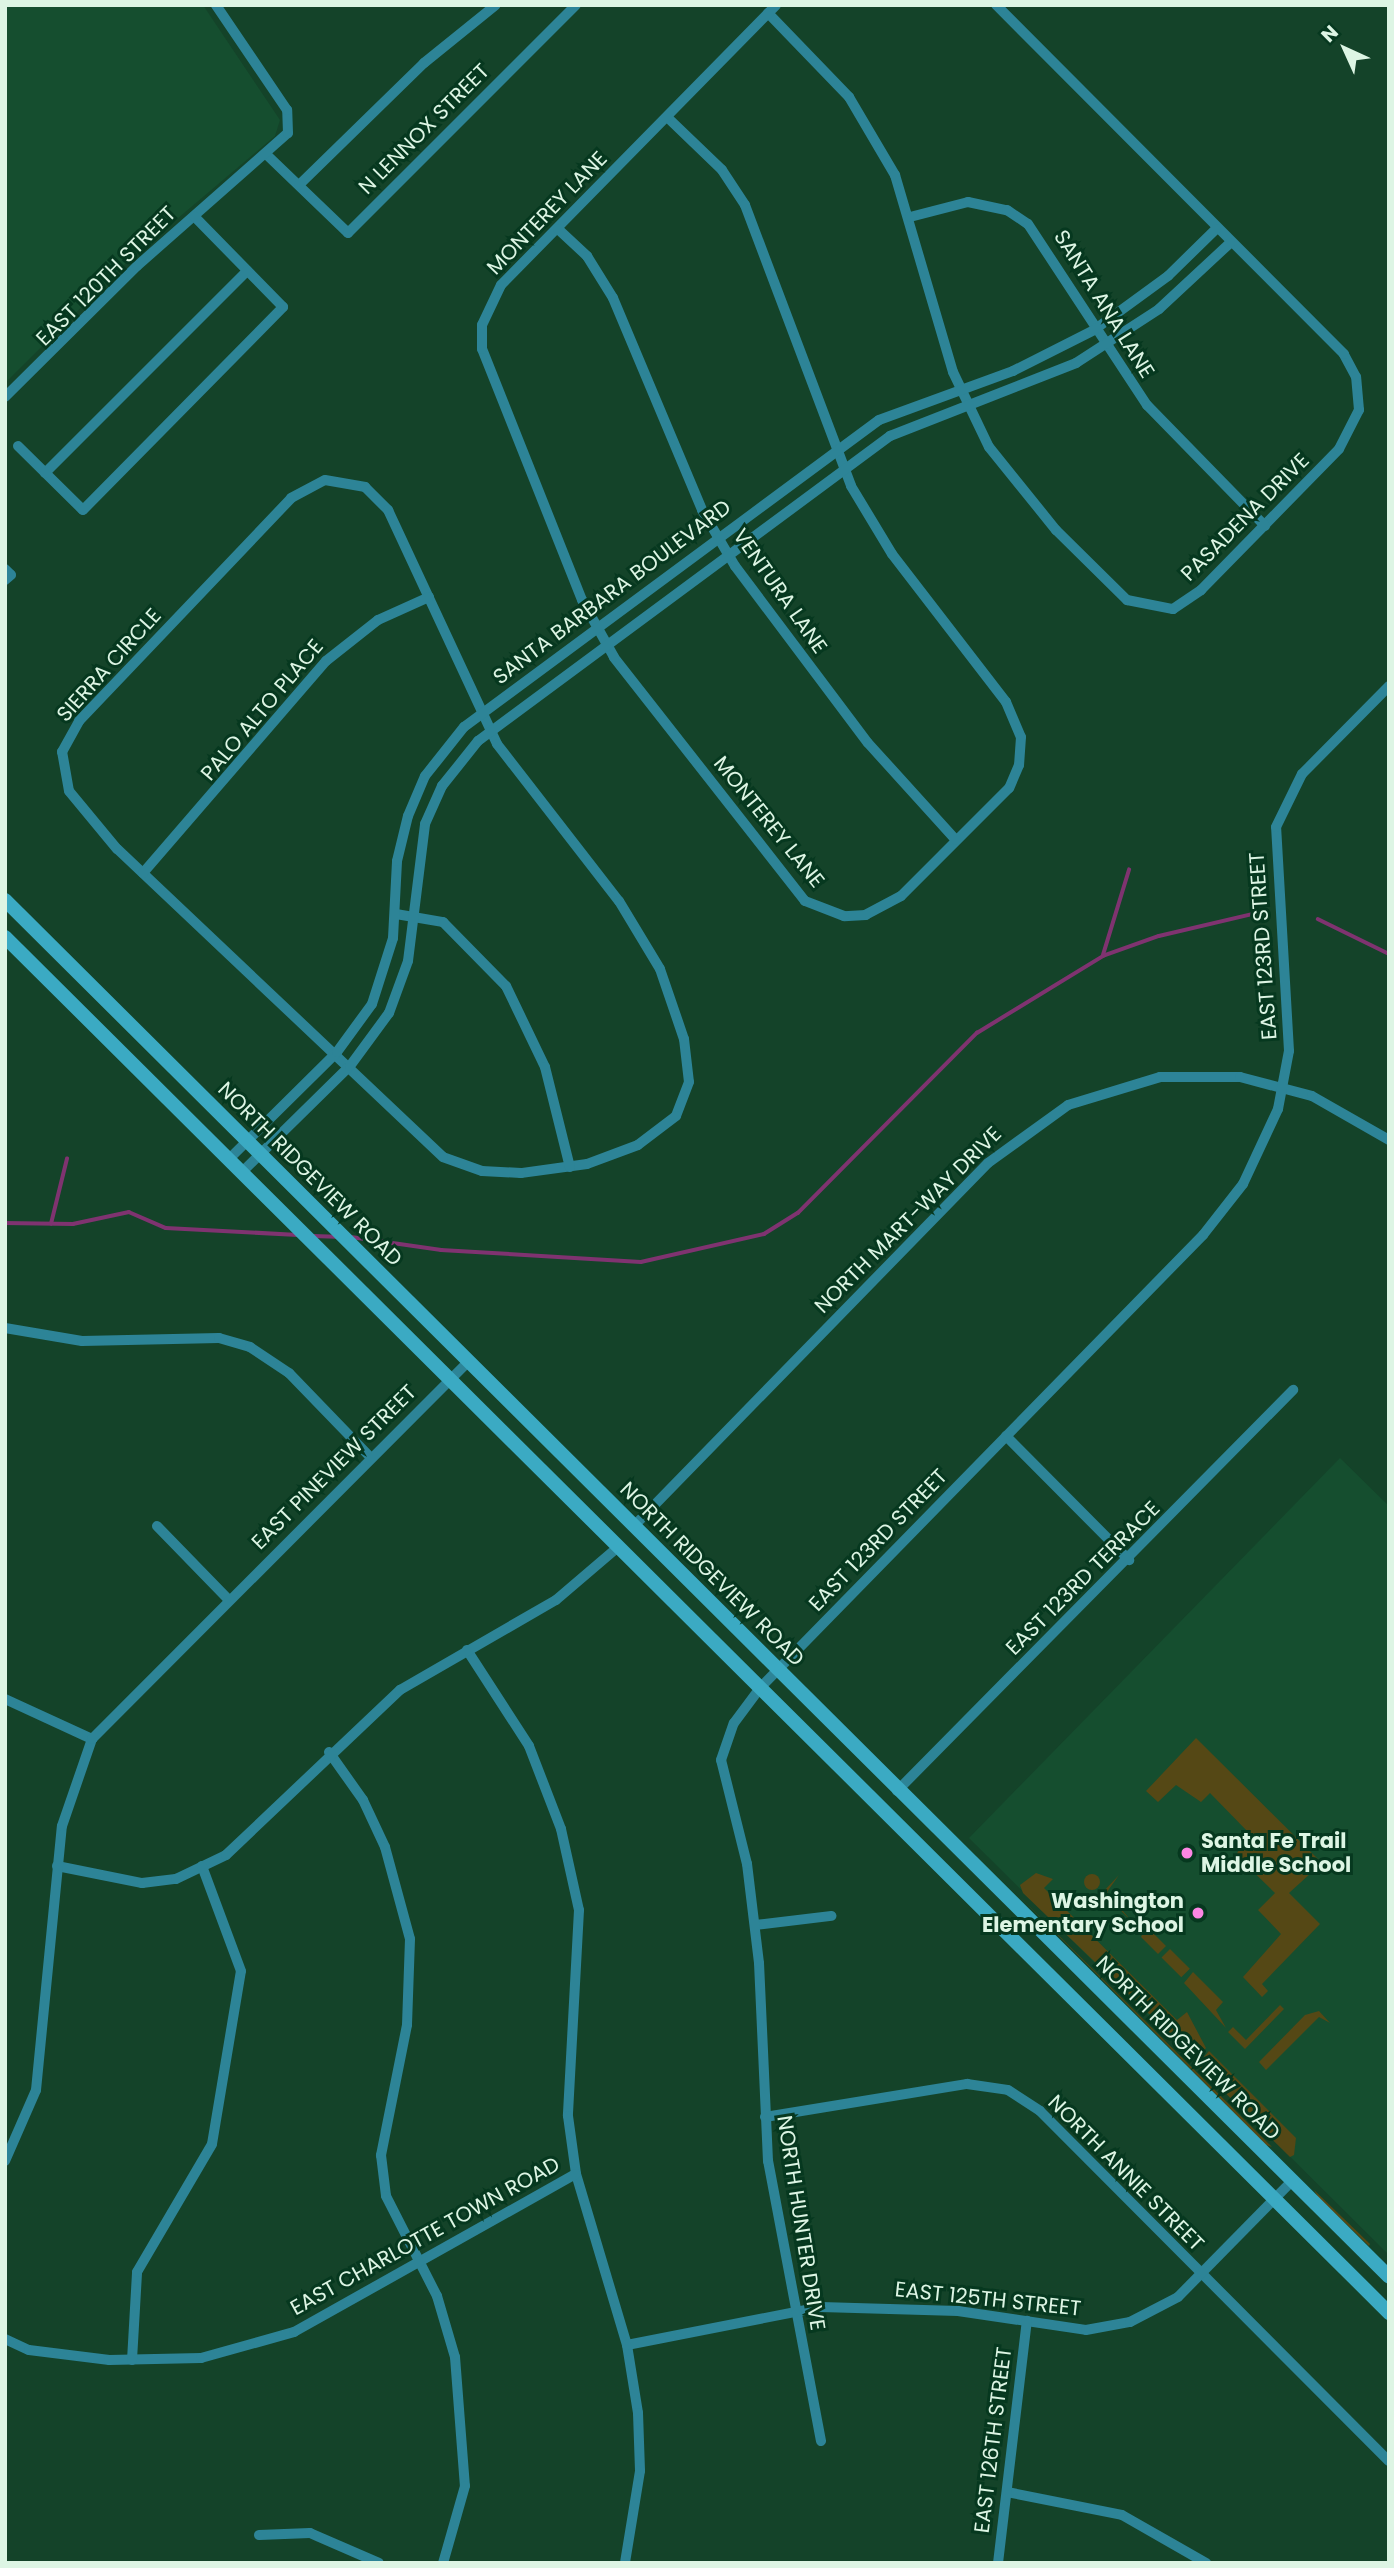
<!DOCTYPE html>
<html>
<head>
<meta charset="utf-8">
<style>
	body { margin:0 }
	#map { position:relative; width:1394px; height:2568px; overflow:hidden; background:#144329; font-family:Poppins,sans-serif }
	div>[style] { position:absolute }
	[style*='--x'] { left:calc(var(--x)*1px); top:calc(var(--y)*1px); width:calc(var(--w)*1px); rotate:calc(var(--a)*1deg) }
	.built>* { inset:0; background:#154e2f }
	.green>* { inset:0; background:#554815; transform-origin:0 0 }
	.round { border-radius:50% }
	.stream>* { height:3.5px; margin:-1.75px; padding:0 1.75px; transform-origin:1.75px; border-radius:1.75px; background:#7f3370 }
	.minor>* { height:10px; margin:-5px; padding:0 5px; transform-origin:5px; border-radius:5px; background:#2d8497 }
	.secondary>* { height:14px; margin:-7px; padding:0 7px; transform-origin:7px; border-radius:7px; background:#3baac3 }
	.dots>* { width:19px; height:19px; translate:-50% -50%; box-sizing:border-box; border:4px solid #06381f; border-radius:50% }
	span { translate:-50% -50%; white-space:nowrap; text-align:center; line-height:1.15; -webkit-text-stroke:6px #06381f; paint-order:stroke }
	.street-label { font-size:21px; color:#ddf5e4 }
	.poi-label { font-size:21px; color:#ddf5e4; font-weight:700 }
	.left { translate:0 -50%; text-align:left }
	.right { translate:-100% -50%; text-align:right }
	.frame { position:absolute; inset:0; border:7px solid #ddf5e4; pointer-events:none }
	.north { position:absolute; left:1310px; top:14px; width:70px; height:70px; -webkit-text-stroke:5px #06381f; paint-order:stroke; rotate:315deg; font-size:19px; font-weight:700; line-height:28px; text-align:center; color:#ddf5e4 }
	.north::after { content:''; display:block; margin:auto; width:24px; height:32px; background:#ddf5e4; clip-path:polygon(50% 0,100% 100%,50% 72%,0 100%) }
</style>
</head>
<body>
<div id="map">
	<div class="built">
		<i style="clip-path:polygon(5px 5px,203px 5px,280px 120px,275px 136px,131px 258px,5px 383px)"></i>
		<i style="clip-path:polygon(1340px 1458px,1389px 1506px,1389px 2255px,969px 1838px)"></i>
	</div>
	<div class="green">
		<i style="clip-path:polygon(1196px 1738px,1322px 1863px,1289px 1893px,1320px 1924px,1262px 1984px,1268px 1991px,1262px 1997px,1243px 1977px,1281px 1934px,1258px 1910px,1275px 1893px,1236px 1855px,1249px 1833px,1210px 1793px,1201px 1802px,1176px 1785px,1158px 1802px,1146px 1791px)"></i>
		<i style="clip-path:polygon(1036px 1873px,1053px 1879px,1044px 1888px,1177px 2020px,1187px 2012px,1206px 2048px,1196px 2059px,1023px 1893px,1020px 1885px)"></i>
		<i class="round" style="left:1084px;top:1874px;width:16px;height:16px"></i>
		<i style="clip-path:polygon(1119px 1875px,1107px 1892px,1133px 1923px,1103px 1892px)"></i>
		<i style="clip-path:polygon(1018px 1895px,1272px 2147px,1266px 2145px)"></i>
		<i style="clip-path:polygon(1146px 1926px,1166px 1946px,1158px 1954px,1141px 1937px)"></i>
		<i style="left:1170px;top:1949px;width:28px;height:12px;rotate:45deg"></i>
		<i style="clip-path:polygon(1193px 1972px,1223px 2002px,1216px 2010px,1226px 2028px,1184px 1983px)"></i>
		<i style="clip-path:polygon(1280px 2005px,1284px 2009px,1245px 2049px,1228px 2032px,1233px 2027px,1246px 2040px)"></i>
		<i style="clip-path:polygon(1319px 2011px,1330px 2023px,1319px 2017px,1266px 2070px,1259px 2062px,1305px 2015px)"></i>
		<i style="clip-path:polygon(1209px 2051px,1296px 2138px,1294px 2155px,1290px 2157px,1197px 2065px)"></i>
		<i style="clip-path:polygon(1314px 2190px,1370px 2244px,1369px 2246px,1318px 2197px)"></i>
	</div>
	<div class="stream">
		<i style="--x:1318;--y:919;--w:79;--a:26.2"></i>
		<i style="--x:1103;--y:955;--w:89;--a:-73"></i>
		<i style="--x:5;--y:1223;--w:68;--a:0.8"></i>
		<i style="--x:73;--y:1224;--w:57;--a:-12.1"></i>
		<i style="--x:129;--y:1212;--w:40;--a:23.4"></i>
		<i style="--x:166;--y:1228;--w:132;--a:3"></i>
		<i style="--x:51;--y:1224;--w:67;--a:-76.2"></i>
		<i style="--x:313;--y:1236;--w:23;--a:2"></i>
		<i style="--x:351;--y:1237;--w:91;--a:8.2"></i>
		<i style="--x:441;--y:1250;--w:200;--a:3.4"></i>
		<i style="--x:641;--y:1262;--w:126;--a:-12.8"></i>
		<i style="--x:764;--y:1234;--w:40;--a:-32"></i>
		<i style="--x:798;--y:1213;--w:254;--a:-45.2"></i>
		<i style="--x:977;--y:1033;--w:148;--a:-31.4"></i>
		<i style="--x:1103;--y:956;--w:59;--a:-19.7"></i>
		<i style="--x:1159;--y:936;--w:105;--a:-13.2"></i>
	</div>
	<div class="minor">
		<i style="--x:768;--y:13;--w:117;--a:46"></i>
		<i style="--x:849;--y:97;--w:91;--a:59.5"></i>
		<i style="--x:895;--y:175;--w:205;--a:73.6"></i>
		<i style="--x:953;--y:372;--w:83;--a:64.4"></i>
		<i style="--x:989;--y:447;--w:107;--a:51.1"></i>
		<i style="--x:1056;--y:530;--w:100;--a:44.6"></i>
		<i style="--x:1127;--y:600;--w:47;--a:11.1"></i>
		<i style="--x:1173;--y:609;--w:34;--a:-34"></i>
		<i style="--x:1201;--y:590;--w:197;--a:-45.6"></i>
		<i style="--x:1339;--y:449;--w:44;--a:-62.9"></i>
		<i style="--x:1359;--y:410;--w:33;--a:-95"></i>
		<i style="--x:1356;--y:377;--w:26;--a:-118"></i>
		<i style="--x:1344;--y:354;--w:493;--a:-134.9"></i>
		<i style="--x:667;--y:117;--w:76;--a:43.9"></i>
		<i style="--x:722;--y:170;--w:42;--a:56.7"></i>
		<i style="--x:745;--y:205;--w:300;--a:69.3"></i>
		<i style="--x:851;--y:486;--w:79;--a:58.9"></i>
		<i style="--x:892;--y:554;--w:187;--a:52.4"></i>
		<i style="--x:1006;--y:702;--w:38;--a:67"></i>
		<i style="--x:1021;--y:737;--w:28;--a:94"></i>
		<i style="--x:1019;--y:765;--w:25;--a:113"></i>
		<i style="--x:1009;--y:788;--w:153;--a:135"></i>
		<i style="--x:901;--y:896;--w:40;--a:152"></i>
		<i style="--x:866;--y:915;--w:22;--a:177"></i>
		<i style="--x:844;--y:916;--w:42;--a:-159"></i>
		<i style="--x:805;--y:901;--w:310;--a:-128.1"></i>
		<i style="--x:614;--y:657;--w:65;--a:-119.3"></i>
		<i style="--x:582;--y:600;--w:270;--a:-111.7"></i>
		<i style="--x:482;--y:349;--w:24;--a:-90"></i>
		<i style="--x:482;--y:325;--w:44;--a:-64.6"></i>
		<i style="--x:501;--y:285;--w:392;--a:-45.5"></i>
		<i style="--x:268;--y:156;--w:111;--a:43.9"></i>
		<i style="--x:348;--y:233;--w:322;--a:-45"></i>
		<i style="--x:299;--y:185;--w:175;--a:-44.3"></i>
		<i style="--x:424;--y:63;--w:92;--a:-38.9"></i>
		<i style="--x:910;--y:217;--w:60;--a:-14.5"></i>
		<i style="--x:968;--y:202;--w:40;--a:12"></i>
		<i style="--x:1007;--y:210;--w:25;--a:34"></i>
		<i style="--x:1028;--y:224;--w:217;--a:56.7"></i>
		<i style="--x:1147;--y:405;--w:169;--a:45.7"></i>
		<i style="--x:558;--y:229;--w:40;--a:43"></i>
		<i style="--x:587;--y:256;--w:49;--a:58.2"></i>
		<i style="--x:613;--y:298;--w:230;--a:67.2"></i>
		<i style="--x:702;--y:510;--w:65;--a:59.5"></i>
		<i style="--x:735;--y:566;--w:221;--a:53.1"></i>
		<i style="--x:868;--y:743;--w:131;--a:47.8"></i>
		<i style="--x:5;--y:397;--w:186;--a:-44.8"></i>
		<i style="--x:137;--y:266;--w:201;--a:-41.4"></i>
		<i style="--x:288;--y:133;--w:23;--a:-92"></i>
		<i style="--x:287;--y:110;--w:127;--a:-124.1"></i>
		<i style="--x:18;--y:446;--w:91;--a:44.6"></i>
		<i style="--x:83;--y:510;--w:285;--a:-45.4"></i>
		<i style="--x:283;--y:307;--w:127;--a:-134.4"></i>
		<i style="--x:45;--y:473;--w:286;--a:-45"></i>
		<i style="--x:325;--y:480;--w:41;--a:9.9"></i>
		<i style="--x:365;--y:487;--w:33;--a:45"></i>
		<i style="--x:388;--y:510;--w:258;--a:65"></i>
		<i style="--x:497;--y:744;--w:199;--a:52.2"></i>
		<i style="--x:619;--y:901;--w:79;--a:58.9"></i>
		<i style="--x:660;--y:969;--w:74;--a:71.1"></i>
		<i style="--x:684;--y:1039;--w:43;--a:83.4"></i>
		<i style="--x:689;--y:1082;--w:36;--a:111"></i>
		<i style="--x:676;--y:1116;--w:48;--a:142.7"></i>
		<i style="--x:638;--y:1145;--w:54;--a:159.6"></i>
		<i style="--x:587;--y:1164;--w:67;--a:172.2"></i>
		<i style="--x:521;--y:1173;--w:39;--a:-177"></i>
		<i style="--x:482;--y:1171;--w:41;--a:-160.3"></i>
		<i style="--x:443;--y:1157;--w:448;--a:-136.6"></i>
		<i style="--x:117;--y:849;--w:75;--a:-129.6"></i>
		<i style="--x:69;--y:791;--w:40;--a:-100"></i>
		<i style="--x:62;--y:752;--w:35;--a:-61"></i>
		<i style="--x:79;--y:721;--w:308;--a:-46.4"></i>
		<i style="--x:291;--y:498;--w:38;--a:-28"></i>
		<i style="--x:5;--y:569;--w:8;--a:45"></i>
		<i style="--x:11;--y:575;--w:8;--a:140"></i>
		<i style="--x:143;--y:873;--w:280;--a:-49.2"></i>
		<i style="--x:326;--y:661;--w:66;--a:-38.3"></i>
		<i style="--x:378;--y:620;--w:56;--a:-24.3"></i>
		<i style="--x:396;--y:914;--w:48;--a:9.7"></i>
		<i style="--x:443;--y:922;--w:90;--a:45.5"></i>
		<i style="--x:506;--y:986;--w:90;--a:64.3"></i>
		<i style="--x:545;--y:1067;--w:103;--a:76"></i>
		<i style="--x:229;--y:1159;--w:152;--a:-44.7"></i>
		<i style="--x:337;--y:1052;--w:59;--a:-53.9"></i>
		<i style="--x:372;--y:1004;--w:69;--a:-72.3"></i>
		<i style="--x:393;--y:938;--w:77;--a:-87"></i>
		<i style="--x:397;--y:861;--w:46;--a:-76.3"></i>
		<i style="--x:408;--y:816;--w:43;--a:-67"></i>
		<i style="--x:425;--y:776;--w:63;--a:-51.5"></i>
		<i style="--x:464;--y:727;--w:516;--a:-36.49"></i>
		<i style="--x:879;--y:420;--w:143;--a:-20.1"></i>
		<i style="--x:1013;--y:371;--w:91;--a:-26.8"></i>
		<i style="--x:1094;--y:330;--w:92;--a:-36.1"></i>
		<i style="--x:1168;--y:276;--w:67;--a:-44.4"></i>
		<i style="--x:242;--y:1172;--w:151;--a:-44.5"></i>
		<i style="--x:350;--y:1066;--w:66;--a:-53.7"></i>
		<i style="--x:389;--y:1013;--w:55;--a:-69.9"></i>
		<i style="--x:408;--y:961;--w:138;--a:-82.9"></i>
		<i style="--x:425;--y:824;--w:42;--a:-65.9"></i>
		<i style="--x:442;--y:786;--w:58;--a:-51.3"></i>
		<i style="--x:478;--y:741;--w:513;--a:-36.51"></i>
		<i style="--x:890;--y:436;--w:200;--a:-21.4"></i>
		<i style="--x:1076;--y:363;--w:99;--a:-33"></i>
		<i style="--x:1159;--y:309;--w:97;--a:-42.9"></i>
		<i style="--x:5;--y:1328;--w:78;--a:9.6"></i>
		<i style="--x:82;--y:1341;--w:137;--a:-1.3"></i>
		<i style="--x:219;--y:1338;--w:32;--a:16"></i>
		<i style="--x:250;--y:1347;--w:47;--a:33.7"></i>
		<i style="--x:289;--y:1373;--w:118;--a:46"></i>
		<i style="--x:1006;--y:1436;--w:175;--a:45.2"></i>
		<i style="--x:157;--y:1526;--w:100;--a:45.8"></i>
		<i style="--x:634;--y:1526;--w:507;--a:-45.72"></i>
		<i style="--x:988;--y:1163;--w:99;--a:-35.9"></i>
		<i style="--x:1068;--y:1105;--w:96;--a:-16.9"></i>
		<i style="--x:1160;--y:1077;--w:80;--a:0"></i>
		<i style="--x:1240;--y:1077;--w:74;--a:14.8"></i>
		<i style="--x:1312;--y:1096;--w:89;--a:29.7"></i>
		<i style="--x:467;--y:1650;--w:114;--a:57.1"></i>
		<i style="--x:529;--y:1746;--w:89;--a:68.9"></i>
		<i style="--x:561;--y:1829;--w:83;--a:77.5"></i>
		<i style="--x:579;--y:1910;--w:206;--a:93.1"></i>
		<i style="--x:568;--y:2116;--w:59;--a:82.1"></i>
		<i style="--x:576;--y:2174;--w:178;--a:73.4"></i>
		<i style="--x:627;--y:2345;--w:69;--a:80.8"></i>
		<i style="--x:638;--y:2413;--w:58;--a:88"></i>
		<i style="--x:640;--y:2471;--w:93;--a:99.3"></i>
		<i style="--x:5;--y:1699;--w:96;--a:24.7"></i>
		<i style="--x:329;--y:1752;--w:59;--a:54.7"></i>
		<i style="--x:363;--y:1800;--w:52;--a:64.9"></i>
		<i style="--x:385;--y:1847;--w:95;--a:74.8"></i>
		<i style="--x:410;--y:1939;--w:86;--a:92"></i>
		<i style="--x:407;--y:2025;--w:133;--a:101.3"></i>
		<i style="--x:381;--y:2155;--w:41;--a:83"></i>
		<i style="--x:386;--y:2196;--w:112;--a:63"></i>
		<i style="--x:437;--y:2296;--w:64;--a:73.6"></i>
		<i style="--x:455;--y:2357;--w:129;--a:85.6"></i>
		<i style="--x:465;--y:2486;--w:80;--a:105.9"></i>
		<i style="--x:897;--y:1791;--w:564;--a:-45.36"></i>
		<i style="--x:57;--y:1866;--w:87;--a:11.3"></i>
		<i style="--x:142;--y:1883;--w:34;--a:-7"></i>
		<i style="--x:176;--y:1879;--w:55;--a:-25.6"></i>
		<i style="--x:226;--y:1855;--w:240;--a:-43.5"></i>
		<i style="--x:400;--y:1690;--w:180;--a:-30"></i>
		<i style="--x:556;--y:1600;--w:82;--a:-40.5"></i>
		<i style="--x:755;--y:1925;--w:77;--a:-6.8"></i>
		<i style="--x:765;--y:2117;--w:205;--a:-9.3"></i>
		<i style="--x:967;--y:2084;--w:41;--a:8.3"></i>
		<i style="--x:1008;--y:2090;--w:38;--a:33"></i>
		<i style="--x:1040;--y:2111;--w:494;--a:45.1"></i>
		<i style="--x:5;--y:2161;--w:77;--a:-66.4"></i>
		<i style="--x:36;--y:2090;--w:265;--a:-84.4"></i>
		<i style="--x:62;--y:1826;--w:92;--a:-71"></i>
		<i style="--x:92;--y:1739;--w:532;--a:-45.08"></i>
		<i style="--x:5;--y:2339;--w:26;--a:25"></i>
		<i style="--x:29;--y:2350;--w:81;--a:7.1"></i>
		<i style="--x:109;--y:2360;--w:92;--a:-1.2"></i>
		<i style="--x:201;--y:2358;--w:97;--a:-15.6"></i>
		<i style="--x:294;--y:2332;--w:323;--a:-29.3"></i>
		<i style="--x:627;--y:2345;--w:198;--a:-11.1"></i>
		<i style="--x:821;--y:2307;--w:137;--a:1.7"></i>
		<i style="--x:958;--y:2311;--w:129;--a:8.4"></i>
		<i style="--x:1086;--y:2330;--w:45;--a:-10.3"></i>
		<i style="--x:1130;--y:2322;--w:54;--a:-27.5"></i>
		<i style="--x:1178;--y:2297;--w:163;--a:-45.5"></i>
		<i style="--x:132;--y:2360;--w:88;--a:-86.7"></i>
		<i style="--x:137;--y:2272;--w:148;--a:-59.6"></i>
		<i style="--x:212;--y:2144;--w:175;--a:-80.5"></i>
		<i style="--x:241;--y:1971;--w:112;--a:-110.4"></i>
		<i style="--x:821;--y:2441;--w:285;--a:-100.7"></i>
		<i style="--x:768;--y:2161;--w:198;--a:-92.6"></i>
		<i style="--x:759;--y:1963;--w:100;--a:-96.9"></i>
		<i style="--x:747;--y:1864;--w:107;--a:-104"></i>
		<i style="--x:721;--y:1760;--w:39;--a:-71"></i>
		<i style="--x:734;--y:1723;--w:44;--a:-53.4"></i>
		<i style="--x:760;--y:1688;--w:634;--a:-45.64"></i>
		<i style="--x:1203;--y:1235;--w:65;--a:-51.9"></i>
		<i style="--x:1243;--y:1184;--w:83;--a:-65"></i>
		<i style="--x:1278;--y:1109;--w:59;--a:-79.3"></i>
		<i style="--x:1289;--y:1051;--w:224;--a:-93.3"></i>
		<i style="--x:1276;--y:827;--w:59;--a:-63.9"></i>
		<i style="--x:1302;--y:774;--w:124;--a:-45.3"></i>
		<i style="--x:1007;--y:2492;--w:117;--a:11.3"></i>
		<i style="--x:1122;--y:2515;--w:97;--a:29.7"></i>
		<i style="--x:259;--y:2535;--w:51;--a:-2.2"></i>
		<i style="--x:310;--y:2533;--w:75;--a:23.5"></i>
		<i style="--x:998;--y:2563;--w:244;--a:-83.2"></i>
	</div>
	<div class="secondary">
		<i style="--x:5;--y:900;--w:1952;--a:44.85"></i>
		<i style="--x:5;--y:937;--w:1952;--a:44.83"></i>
	</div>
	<div class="dots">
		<i style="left:1187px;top:1853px;background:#fc86e3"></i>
		<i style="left:1198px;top:1913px;background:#fc86e3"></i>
	</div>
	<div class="street-label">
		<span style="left:424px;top:129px;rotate:-45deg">N LENNOX STREET</span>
		<span style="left:547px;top:213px;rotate:-46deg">MONTEREY LANE</span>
		<span style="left:106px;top:276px;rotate:-45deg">EAST 120TH STREET</span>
		<span style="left:1104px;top:304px;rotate:58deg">SANTA ANA LANE</span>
		<span style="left:1245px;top:517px;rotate:-45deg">PASADENA DRIVE</span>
		<span style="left:780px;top:591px;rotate:55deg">VENTURA LANE</span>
		<span style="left:612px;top:592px;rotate:-37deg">SANTA BARBARA BOULEVARD</span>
		<span style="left:109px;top:665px;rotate:-48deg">SIERRA CIRCLE</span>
		<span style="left:262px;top:710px;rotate:-50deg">PALO ALTO PLACE</span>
		<span style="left:769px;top:822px;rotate:51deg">MONTEREY LANE</span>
		<span style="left:1263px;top:946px;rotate:-94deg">EAST 123RD STREET</span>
		<span style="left:310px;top:1174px;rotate:45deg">NORTH RIDGEVIEW ROAD</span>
		<span style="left:908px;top:1220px;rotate:-45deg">NORTH MART-WAY DRIVE</span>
		<span style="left:334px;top:1467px;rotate:-45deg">EAST PINEVIEW STREET</span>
		<span style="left:878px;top:1540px;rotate:-46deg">EAST 123RD STREET</span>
		<span style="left:712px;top:1574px;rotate:45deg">NORTH RIDGEVIEW ROAD</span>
		<span style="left:1083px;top:1578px;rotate:-45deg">EAST 123RD TERRACE</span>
		<span style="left:1188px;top:2048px;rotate:45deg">NORTH RIDGEVIEW ROAD</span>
		<span style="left:1126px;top:2173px;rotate:45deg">NORTH ANNIE STREET</span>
		<span style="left:801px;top:2223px;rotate:81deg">NORTH HUNTER DRIVE</span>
		<span style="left:425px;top:2236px;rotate:-29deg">EAST CHARLOTTE TOWN ROAD</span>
		<span style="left:988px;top:2299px;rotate:6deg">EAST 125TH STREET</span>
		<span style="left:993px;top:2440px;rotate:-83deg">EAST 126TH STREET</span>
	</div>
	<div class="poi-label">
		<span class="left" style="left:1201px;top:1853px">Santa Fe Trail<br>Middle School</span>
		<span class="right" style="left:1184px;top:1913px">Washington<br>Elementary School</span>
	</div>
	<div class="frame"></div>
	<div class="north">N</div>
</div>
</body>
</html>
